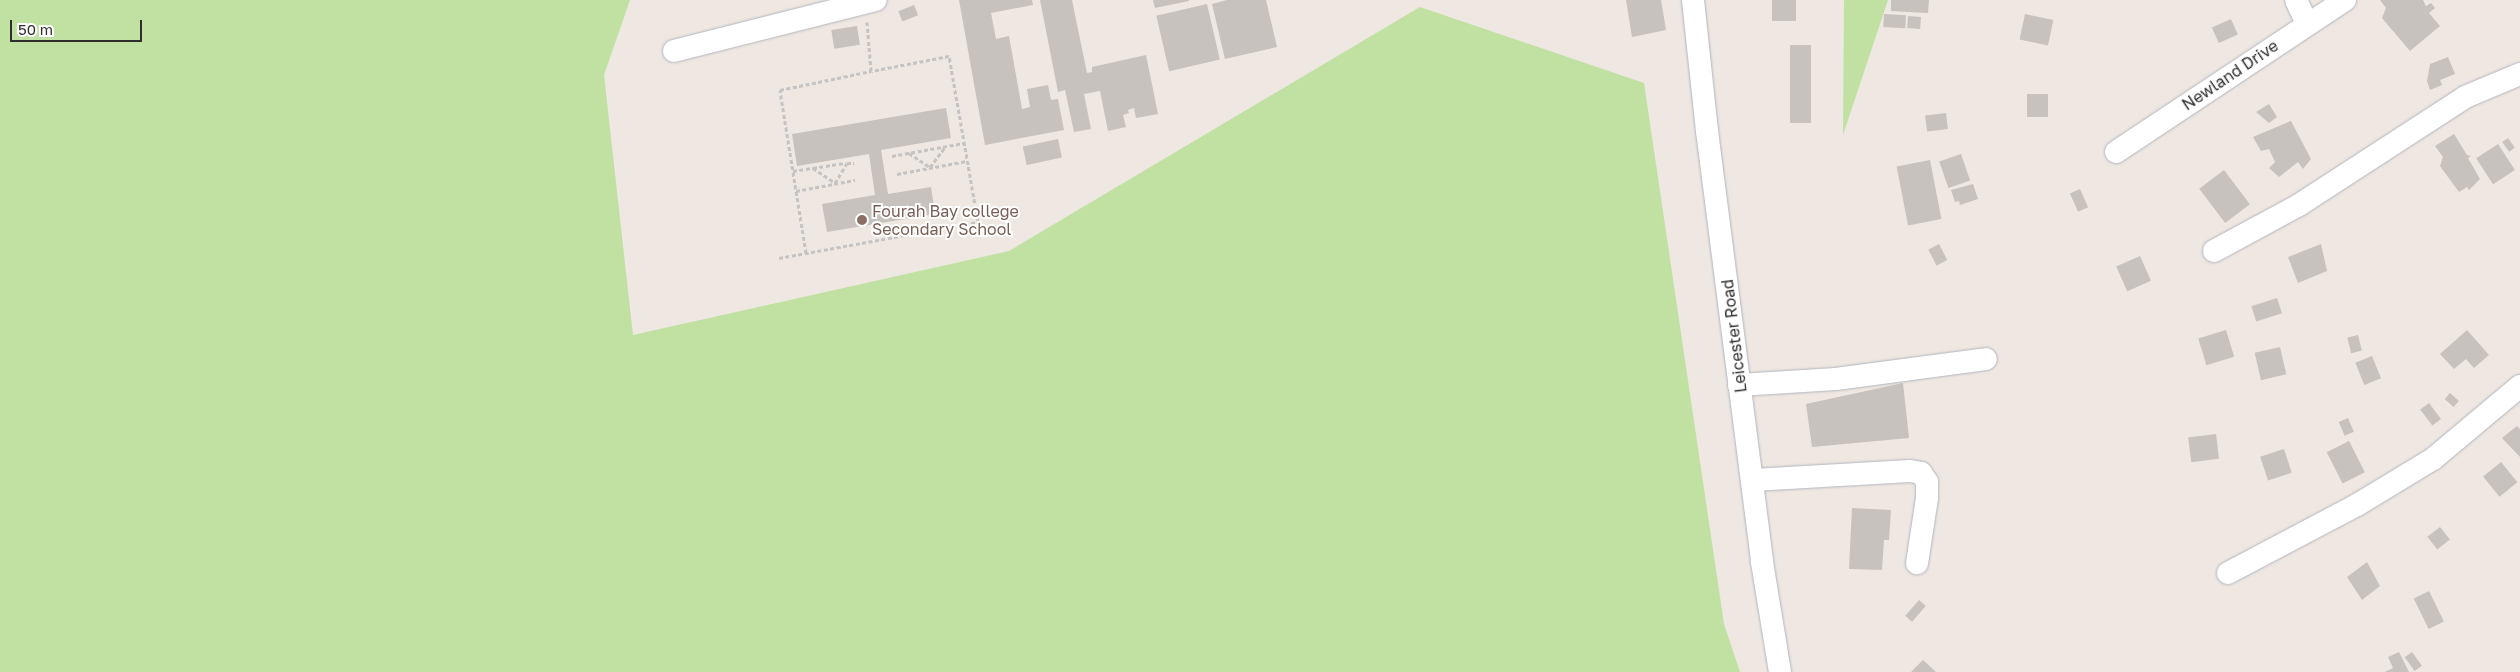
<!DOCTYPE html>
<html>
<head>
<meta charset="utf-8">
<style>
	body { margin:0 }
	#map { position:relative; width:2520px; height:672px; overflow:hidden; background:#eee7e2; font-family:"Golos Text",sans-serif }
	div>[style] { position:absolute }
	[style*='--x'] { left:calc(var(--x)*1px); top:calc(var(--y)*1px); width:calc(var(--w)*1px); rotate:calc(var(--a)*1deg) }
	.green>* { inset:0; background:#c0e1a2 }
	.building>* { inset:0; background:#c7c2bd; transform-origin:0 0 }
	.path>* { height:3px; margin-top:-1.5px; transform-origin:0; background:repeating-linear-gradient(90deg,#c4c4c4 0 4px,transparent 0 6.5px) }
	.roads { filter:drop-shadow(0 0 1px #b2b5bd) drop-shadow(0 0 1px #b2b5bd) }
	.minor>* { height:22px; margin:-11px; padding:0 11px; transform-origin:11px; border-radius:11px; background:#fff }
	.dots>* { width:14px; height:14px; translate:-50% -50%; box-sizing:border-box; border:2px solid #fff; border-radius:50% }
	span { translate:-50% -50%; white-space:nowrap; text-align:center; line-height:1.15; -webkit-text-stroke:4px #fff; paint-order:stroke }
	.street-label { font-size:16px; color:#2e2e2e }
	.education-label { font-size:16px; color:#785e54 }
	.left { translate:0 -50%; text-align:left }
	.scale { position:absolute; left:10px; top:20px; width:132px; height:22px; box-sizing:border-box; border:2px solid #2e2e2e; border-top:0; padding-left:6px; font-size:15px; line-height:18px; white-space:nowrap; color:#2e2e2e; -webkit-text-stroke:4px #fff; paint-order:stroke }
</style>
</head>
<body>
<div id="map">
	<div class="green">
		<i style="clip-path:polygon(0 0,630px 0,604px 75px,633px 335px,1009px 251px,1420px 7px,1644px 83px,1724px 624px,1740px 672px,0 672px)"></i>
		<i style="clip-path:polygon(1844px 0,1888px 0,1843px 135px)"></i>
	</div>
	<div class="building">
		<i style="clip-path:polygon(959px 0,1032px 0,1033px 5px,991px 13px,996px 39px,1009px 36px,1022px 109px,1030px 107px,1027px 89px,1048px 85px,1051px 100px,1058px 99px,1064px 130px,985px 145px)"></i>
		<i style="clip-path:polygon(1040px 0,1072px 0,1087px 73px,1092px 72px,1092px 67px,1146px 55px,1158px 114px,1136px 118px,1134px 108px,1128px 110px,1129px 113px,1123px 115px,1126px 127px,1108px 131px,1100px 91px,1084px 94px,1091px 129px,1074px 132px,1065px 90px,1058px 92px)"></i>
		<i style="clip-path:polygon(1153px 0,1189px 0,1189px 1px,1155px 8px)"></i>
		<i style="clip-path:polygon(1227px 0,1266px 0,1277px 47px,1225px 59px,1212px 4px)"></i>
		<i style="clip-path:polygon(1626px 0,1661px 0,1666px 30px,1632px 37px)"></i>
		<i style="left:1772px;top:0;width:24px;height:21px"></i>
		<i style="clip-path:polygon(1891px 0,1929px 0,1928px 13px,1891px 11px)"></i>
		<i style="clip-path:polygon(2380px 0,2423px 0,2426px 6px,2431px 3px,2435px 8px,2429px 13px,2440px 26px,2410px 51px,2382px 18px,2386px 8px)"></i>
		<i style="left:1207px;top:4px;width:57px;height:52px;rotate:77deg"></i>
		<i style="left:914px;top:5px;width:11px;height:17px;rotate:68deg"></i>
		<i style="left:1884px;top:14px;width:22px;height:13px;rotate:3deg"></i>
		<i style="left:2025px;top:14px;width:29px;height:26px;rotate:12deg"></i>
		<i style="left:1908px;top:16px;width:13px;height:12px;rotate:4deg"></i>
		<i style="left:2231px;top:19px;width:17px;height:21px;rotate:66deg"></i>
		<i style="left:857px;top:26px;width:19px;height:26px;rotate:81deg"></i>
		<i style="left:1790px;top:45px;width:21px;height:78px"></i>
		<i style="clip-path:polygon(2448px 57px,2455px 74px,2440px 80px,2442px 85px,2430px 90px,2427px 81px,2430px 64px)"></i>
		<i style="left:2048px;top:94px;width:23px;height:21px;rotate:90deg"></i>
		<i style="clip-path:polygon(2269px 104px,2277px 117px,2269px 123px,2256px 112px)"></i>
		<i style="clip-path:polygon(946px 108px,951px 138px,881px 150px,888px 194px,931px 187px,935px 214px,827px 232px,822px 204px,875px 195px,869px 154px,797px 166px,792px 134px)"></i>
		<i style="left:1946px;top:113px;width:16px;height:21px;rotate:83deg"></i>
		<i style="clip-path:polygon(2291px 121px,2311px 159px,2303px 169px,2298px 162px,2279px 177px,2269px 168px,2275px 162px,2269px 149px,2261px 151px,2253px 137px)"></i>
		<i style="clip-path:polygon(2454px 134px,2467px 155px,2471px 156px,2468px 158px,2480px 179px,2469px 190px,2467px 187px,2459px 192px,2440px 166px,2443px 157px,2435px 146px)"></i>
		<i style="left:2508px;top:138px;width:12px;height:7px;rotate:55deg"></i>
		<i style="left:1058px;top:139px;width:19px;height:36px;rotate:78deg"></i>
		<i style="left:2498px;top:144px;width:31px;height:26px;rotate:57deg"></i>
		<i style="left:1961px;top:154px;width:28px;height:23px;rotate:71deg"></i>
		<i style="left:1930px;top:160px;width:60px;height:34px;rotate:79deg"></i>
		<i style="left:2224px;top:170px;width:43px;height:31px;rotate:53deg"></i>
		<i style="clip-path:polygon(1973px 184px,1978px 199px,1960px 205px,1959px 201px,1955px 202px,1951px 190px)"></i>
		<i style="left:2080px;top:189px;width:20px;height:11px;rotate:66deg"></i>
		<i style="left:1939px;top:244px;width:18px;height:12px;rotate:63deg"></i>
		<i style="clip-path:polygon(2321px 244px,2327px 271px,2298px 283px,2288px 257px)"></i>
		<i style="left:2140px;top:256px;width:27px;height:26px;rotate:66deg"></i>
		<i style="left:2277px;top:298px;width:16px;height:27px;rotate:72deg"></i>
		<i style="left:2226px;top:330px;width:28px;height:29px;rotate:73deg"></i>
		<i style="clip-path:polygon(2467px 330px,2489px 355px,2474px 368px,2466px 359px,2454px 369px,2440px 354px)"></i>
		<i style="left:2358px;top:335px;width:16px;height:11px;rotate:76deg"></i>
		<i style="left:2280px;top:347px;width:28px;height:26px;rotate:77deg"></i>
		<i style="left:2372px;top:356px;width:24px;height:18px;rotate:68deg"></i>
		<i style="clip-path:polygon(1903px 383px,1909px 438px,1812px 447px,1806px 404px)"></i>
		<i style="left:2450px;top:393px;width:12px;height:8px;rotate:42deg"></i>
		<i style="left:2429px;top:403px;width:20px;height:11px;rotate:53deg"></i>
		<i style="left:2348px;top:418px;width:15px;height:10px;rotate:67deg"></i>
		<i style="clip-path:polygon(2517px 426px,2520px 429px,2520px 457px,2502px 438px)"></i>
		<i style="left:2216px;top:434px;width:25px;height:28px;rotate:83deg"></i>
		<i style="left:2349px;top:441px;width:35px;height:25px;rotate:63deg"></i>
		<i style="left:2284px;top:449px;width:25px;height:25px;rotate:72deg"></i>
		<i style="left:2501px;top:462px;width:26px;height:23px;rotate:51deg"></i>
		<i style="clip-path:polygon(1852px 508px,1891px 510px,1889px 540px,1884px 540px,1882px 570px,1849px 569px)"></i>
		<i style="left:2440px;top:527px;width:16px;height:16px;rotate:52deg"></i>
		<i style="clip-path:polygon(2367px 562px,2380px 586px,2362px 600px,2347px 577px)"></i>
		<i style="left:2429px;top:591px;width:34px;height:17px;rotate:64deg"></i>
		<i style="left:1919px;top:600px;width:9px;height:21px;rotate:41deg"></i>
		<i style="clip-path:polygon(2399px 652px,2409px 672px,2385px 672px,2393px 668px,2388px 657px)"></i>
		<i style="left:2412px;top:652px;width:17px;height:9px;rotate:54deg"></i>
		<i style="clip-path:polygon(1923px 660px,1936px 672px,1911px 672px)"></i>
	</div>
	<div class="path">
		<i style="--x:909;--y:153;--w:25;--a:34"></i>
		<i style="--x:930;--y:167;--w:25;--a:-53"></i>
		<i style="--x:892;--y:156;--w:73;--a:-10.2"></i>
		<i style="--x:813;--y:168;--w:33;--a:-9"></i>
		<i style="--x:793;--y:171;--w:20;--a:-9"></i>
		<i style="--x:813;--y:168;--w:27;--a:34"></i>
		<i style="--x:835;--y:183;--w:23;--a:-59"></i>
		<i style="--x:847;--y:163;--w:7;--a:0"></i>
		<i style="--x:897;--y:174;--w:71;--a:-10.5"></i>
		<i style="--x:796;--y:191;--w:60;--a:-10.6"></i>
		<i style="--x:806;--y:253;--w:165;--a:-99.1"></i>
		<i style="--x:780;--y:90;--w:93;--a:-11.8"></i>
		<i style="--x:779;--y:258;--w:202;--a:-10.3"></i>
		<i style="--x:978;--y:222;--w:169;--a:-99.9"></i>
		<i style="--x:949;--y:56;--w:79;--a:169.1"></i>
		<i style="--x:871;--y:71;--w:49;--a:-94.7"></i>
	</div>
	<div class="roads">
		<div class="minor">
			<i style="--x:1693;--y:0;--w:132;--a:83.9"></i>
			<i style="--x:1707;--y:131;--w:434;--a:82.7"></i>
			<i style="--x:1762;--y:562;--w:111;--a:80.7"></i>
			<i style="--x:2296;--y:0;--w:26;--a:65"></i>
			<i style="--x:674;--y:51;--w:208;--a:-14.2"></i>
			<i style="--x:2116;--y:152;--w:275;--a:-33.6"></i>
			<i style="--x:2214;--y:251;--w:97;--a:-28.4"></i>
			<i style="--x:2299;--y:205;--w:198;--a:-33"></i>
			<i style="--x:2465;--y:97;--w:60;--a:-22.7"></i>
			<i style="--x:1739;--y:385;--w:97;--a:-3.5"></i>
			<i style="--x:1836;--y:379;--w:151;--a:-7.6"></i>
			<i style="--x:1753;--y:480;--w:157;--a:-3.3"></i>
			<i style="--x:1910;--y:471;--w:11;--a:10"></i>
			<i style="--x:1921;--y:473;--w:11;--a:56"></i>
			<i style="--x:1927;--y:482;--w:16;--a:90"></i>
			<i style="--x:1927;--y:498;--w:66;--a:98.7"></i>
			<i style="--x:2228;--y:573;--w:146;--a:-27.8"></i>
			<i style="--x:2357;--y:505;--w:89;--a:-31.2"></i>
			<i style="--x:2433;--y:459;--w:114;--a:-40"></i>
		</div>
	</div>
	<div class="dots">
		<i style="left:862px;top:220px;background:#8d6e63"></i>
	</div>
	<div class="street-label">
		<span style="left:2230px;top:75px;rotate:-34deg">Newland Drive</span>
		<span style="left:1734px;top:336px;rotate:-97deg">Leicester Road</span>
	</div>
	<div class="education-label">
		<span class="left" style="left:872px;top:220px">Fourah Bay college<br>Secondary School</span>
	</div>
	<div class="scale">50 m</div>
</div>
</body>
</html>
